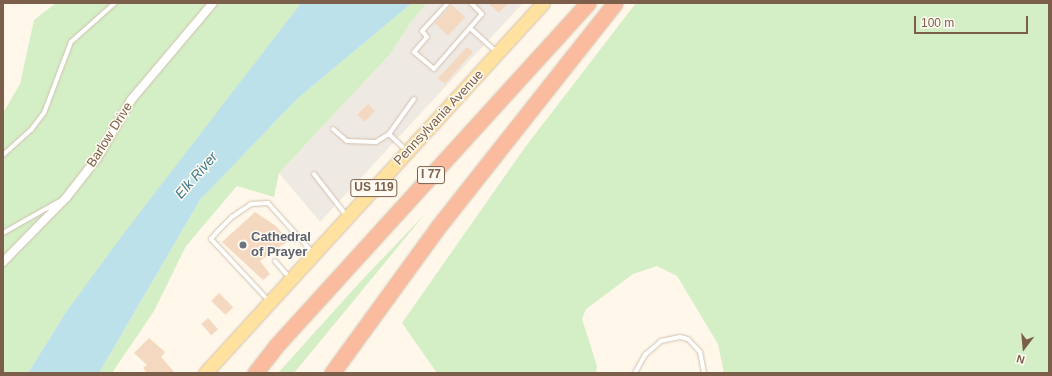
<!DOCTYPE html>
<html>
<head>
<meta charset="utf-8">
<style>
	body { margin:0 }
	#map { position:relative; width:1052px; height:376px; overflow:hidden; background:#fef7ea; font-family:Helvetica,sans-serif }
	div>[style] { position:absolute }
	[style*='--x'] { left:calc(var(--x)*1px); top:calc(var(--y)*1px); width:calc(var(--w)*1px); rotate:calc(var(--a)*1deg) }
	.industrial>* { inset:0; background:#efe9e3 }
	.green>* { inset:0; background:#d4eec6 }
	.water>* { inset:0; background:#bce1ea }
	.building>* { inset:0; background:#f5d8c0; transform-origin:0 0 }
	.roads { filter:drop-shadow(0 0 1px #d2c0ae) drop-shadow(0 0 1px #d2c0ae) }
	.service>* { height:4px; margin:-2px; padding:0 2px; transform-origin:2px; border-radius:2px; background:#fff }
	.minor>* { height:8px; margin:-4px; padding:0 4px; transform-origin:4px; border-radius:4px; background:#fff }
	.primary>* { height:13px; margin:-6.5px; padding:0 6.5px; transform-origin:6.5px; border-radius:6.5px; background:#ffe1a0 }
	.motorway>* { height:15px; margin:-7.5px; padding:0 7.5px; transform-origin:7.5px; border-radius:7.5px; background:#fbbb9e }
	.dots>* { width:11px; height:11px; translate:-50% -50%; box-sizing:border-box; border:2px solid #fffbf2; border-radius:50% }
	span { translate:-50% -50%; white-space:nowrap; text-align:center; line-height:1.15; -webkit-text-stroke:3px #fffbf2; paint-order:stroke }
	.shield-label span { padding:1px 3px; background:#fffbf2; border:1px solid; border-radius:3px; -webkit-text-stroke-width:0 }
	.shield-label { font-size:12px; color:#7c5f4a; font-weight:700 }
	.street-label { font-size:13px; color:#7c5f4a }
	.worship-label { font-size:13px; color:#5b616d; font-weight:700 }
	.left { translate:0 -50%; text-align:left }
	.water-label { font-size:14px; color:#3f7889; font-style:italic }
	.frame { position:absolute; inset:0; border:4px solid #7c5f4a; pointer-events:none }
	.north { position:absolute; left:1004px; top:328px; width:40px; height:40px; -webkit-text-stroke:3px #fffbf2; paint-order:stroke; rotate:196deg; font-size:11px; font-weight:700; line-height:16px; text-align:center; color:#7c5f4a }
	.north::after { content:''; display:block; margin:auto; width:14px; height:18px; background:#7c5f4a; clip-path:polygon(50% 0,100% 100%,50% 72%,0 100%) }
	.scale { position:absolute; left:914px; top:16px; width:114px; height:18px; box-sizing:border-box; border:2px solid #7c5f4a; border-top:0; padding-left:5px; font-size:12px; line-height:14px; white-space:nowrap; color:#7c5f4a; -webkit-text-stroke:3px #fffbf2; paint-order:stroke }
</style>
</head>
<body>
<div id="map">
	<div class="industrial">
		<i style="clip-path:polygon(427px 3px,523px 3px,320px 222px,279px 173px,391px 53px,410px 23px)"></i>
	</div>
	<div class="green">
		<i style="clip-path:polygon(56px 3px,301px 3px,66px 312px,28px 373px,3px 373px,3px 113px,20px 84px,34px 20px)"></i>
		<i style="clip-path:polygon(412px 3px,427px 3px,410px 23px,391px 53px,279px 173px,274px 197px,237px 186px,186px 246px,154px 311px,112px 373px,99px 373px,200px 200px,297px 99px)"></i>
		<i style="clip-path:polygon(636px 3px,1049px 3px,1049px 373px,724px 373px,718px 344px,677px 276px,657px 266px,633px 274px,586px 309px,582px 319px,597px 366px,596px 373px,437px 373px,402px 323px,526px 146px)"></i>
		<i style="clip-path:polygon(425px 214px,294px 373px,278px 373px,361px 281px)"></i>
	</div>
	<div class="water">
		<i style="clip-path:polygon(301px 3px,412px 3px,297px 99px,200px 200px,99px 373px,28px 373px,66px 312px,128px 228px)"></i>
	</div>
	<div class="building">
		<i style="clip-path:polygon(488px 3px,508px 3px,499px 13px)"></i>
		<i style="left:452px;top:5px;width:18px;height:25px;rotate:43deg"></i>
		<i style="clip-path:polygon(467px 47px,473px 52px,445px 84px,438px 78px)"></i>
		<i style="left:368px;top:104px;width:10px;height:15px;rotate:45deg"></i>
		<i style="clip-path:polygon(255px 212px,276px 226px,288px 241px,260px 261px,270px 274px,263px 280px,222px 242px)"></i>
		<i style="left:219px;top:293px;width:20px;height:11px;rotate:45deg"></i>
		<i style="left:208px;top:318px;width:15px;height:9px;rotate:48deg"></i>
		<i style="clip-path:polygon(149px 338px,165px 352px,161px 357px,175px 373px,147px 373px,143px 368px,147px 365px,134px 353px)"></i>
	</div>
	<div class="roads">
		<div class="service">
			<i style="--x:448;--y:3;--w:38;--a:133"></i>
			<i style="--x:422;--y:31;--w:8;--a:50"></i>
			<i style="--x:427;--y:37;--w:20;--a:131"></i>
			<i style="--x:414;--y:52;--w:26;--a:40"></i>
			<i style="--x:434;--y:69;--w:73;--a:-48.9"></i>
			<i style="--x:482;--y:14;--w:16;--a:-135"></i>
			<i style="--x:470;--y:28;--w:36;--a:42"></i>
			<i style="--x:333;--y:129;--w:18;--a:41"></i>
			<i style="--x:347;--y:141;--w:29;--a:2"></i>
			<i style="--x:376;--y:142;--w:15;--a:-32"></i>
			<i style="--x:406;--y:150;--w:23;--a:-137"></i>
			<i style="--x:389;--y:134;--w:43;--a:-54.5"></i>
			<i style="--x:3;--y:155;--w:38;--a:-42"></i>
			<i style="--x:31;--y:130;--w:21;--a:-53"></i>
			<i style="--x:44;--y:113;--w:76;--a:-69.2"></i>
			<i style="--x:71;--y:42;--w:59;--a:-41.6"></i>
			<i style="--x:314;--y:174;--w:52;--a:52"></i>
			<i style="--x:3;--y:233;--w:63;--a:-29.4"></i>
			<i style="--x:275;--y:261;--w:21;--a:49"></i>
			<i style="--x:269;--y:301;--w:85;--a:-133.1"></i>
			<i style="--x:211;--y:239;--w:9;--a:-49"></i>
			<i style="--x:217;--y:232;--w:21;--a:-45"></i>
			<i style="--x:232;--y:217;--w:23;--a:-34"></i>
			<i style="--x:251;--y:204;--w:17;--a:-3"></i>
			<i style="--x:268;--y:203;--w:66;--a:48.1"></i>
			<i style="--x:635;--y:373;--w:21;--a:-61"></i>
			<i style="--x:645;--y:355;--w:21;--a:-41"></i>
			<i style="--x:661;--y:341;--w:19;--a:-12"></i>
			<i style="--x:680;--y:337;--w:8;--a:14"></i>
			<i style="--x:688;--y:339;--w:18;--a:47"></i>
			<i style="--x:700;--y:352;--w:21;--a:79"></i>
		</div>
		<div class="minor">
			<i style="--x:3;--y:262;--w:90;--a:-45.5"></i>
			<i style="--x:66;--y:198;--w:52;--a:-52"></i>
			<i style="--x:98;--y:157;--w:66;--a:-59.9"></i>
			<i style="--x:131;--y:100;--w:127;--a:-49.8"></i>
		</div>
		<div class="primary">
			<i style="--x:205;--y:373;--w:501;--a:-47.59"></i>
		</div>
		<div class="motorway">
			<i style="--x:255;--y:373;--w:33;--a:-52"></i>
			<i style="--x:275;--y:347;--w:465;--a:-47.7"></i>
			<i style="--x:332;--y:373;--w:180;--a:-54"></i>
			<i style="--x:438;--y:227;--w:285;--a:-51.7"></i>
		</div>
	</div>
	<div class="dots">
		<i style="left:243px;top:245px;background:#6b7280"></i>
	</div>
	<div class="shield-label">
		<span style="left:431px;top:175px">I 77</span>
		<span style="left:374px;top:188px">US 119</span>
	</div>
	<div class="street-label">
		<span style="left:439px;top:118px;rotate:-47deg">Pennsylvania Avenue</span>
		<span style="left:110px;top:135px;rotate:-58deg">Barlow Drive</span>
	</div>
	<div class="worship-label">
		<span class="left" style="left:251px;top:245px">Cathedral<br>of Prayer</span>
	</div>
	<div class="water-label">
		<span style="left:196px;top:175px;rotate:-49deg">Elk River</span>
	</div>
	<div class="frame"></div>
	<div class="north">N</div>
	<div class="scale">100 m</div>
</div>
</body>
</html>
